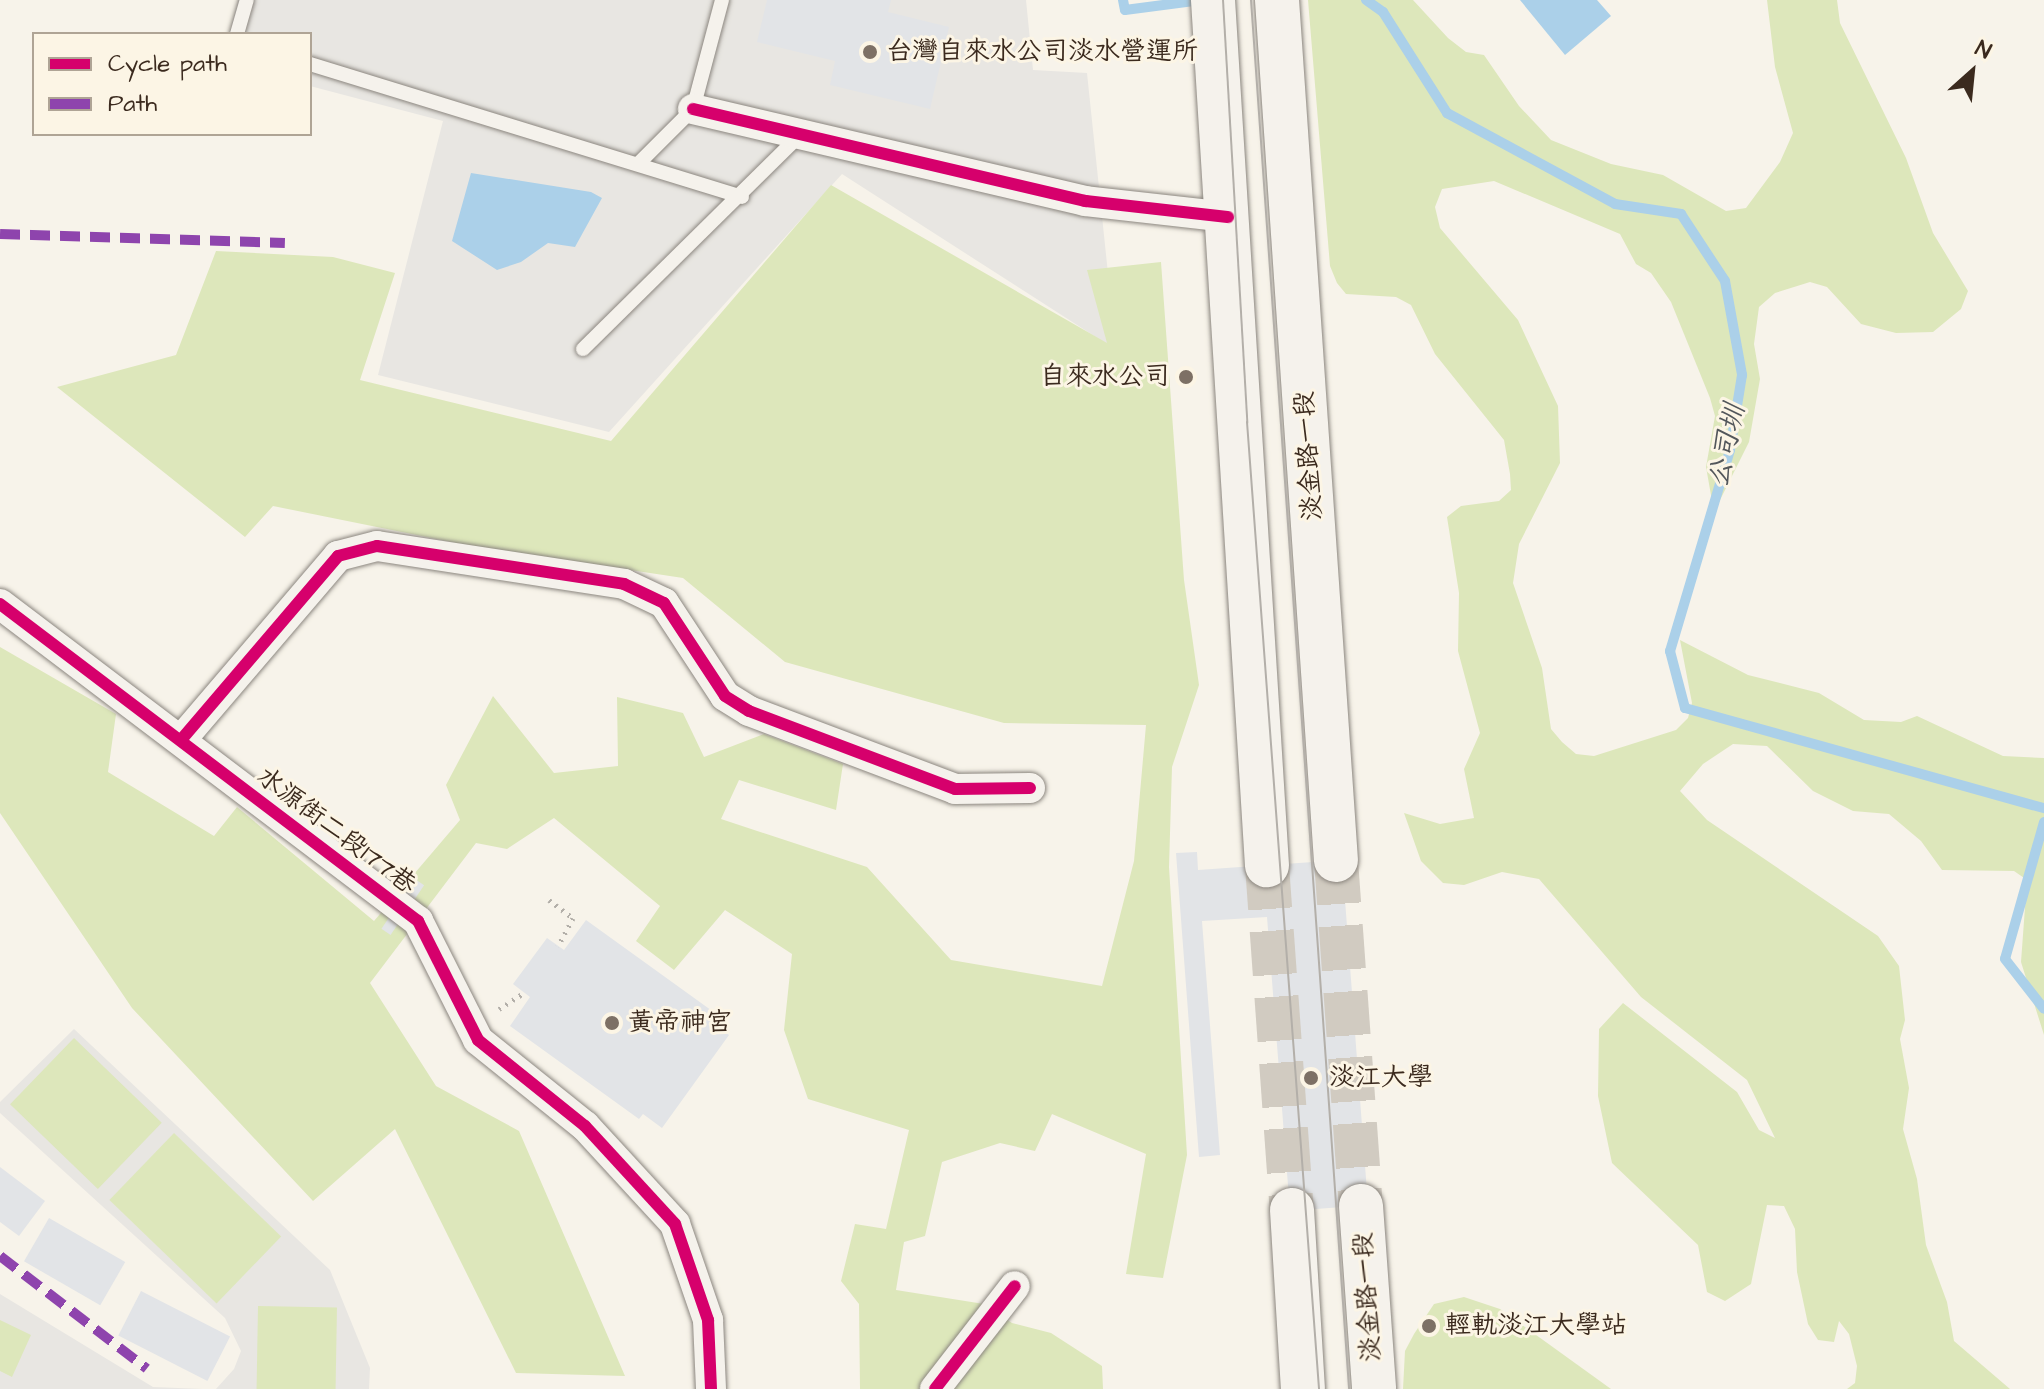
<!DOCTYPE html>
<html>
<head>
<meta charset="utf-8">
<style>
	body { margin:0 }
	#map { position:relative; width:2044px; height:1389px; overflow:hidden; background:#f7f3ea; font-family:"Architects Daughter","LXGW WenKai TC",sans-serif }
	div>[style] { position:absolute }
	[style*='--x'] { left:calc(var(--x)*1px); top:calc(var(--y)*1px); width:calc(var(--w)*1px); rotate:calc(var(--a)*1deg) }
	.built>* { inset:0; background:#e8e6e2 }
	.green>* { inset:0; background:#dde7bb; transform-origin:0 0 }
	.water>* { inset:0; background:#abd0e9 }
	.stream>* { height:10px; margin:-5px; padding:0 5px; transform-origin:5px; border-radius:5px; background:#abd0e9 }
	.building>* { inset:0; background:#e2e4e7; transform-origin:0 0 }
	.primary-tunnel>* { height:44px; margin-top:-22px; transform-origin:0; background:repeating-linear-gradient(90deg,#d1cbc1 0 44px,transparent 0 66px) }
	.path>* { height:5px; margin-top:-2.5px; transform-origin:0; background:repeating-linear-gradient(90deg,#b3afa9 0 2px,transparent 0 8px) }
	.roads { filter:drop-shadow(0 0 2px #8b867f) drop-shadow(0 0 2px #8b867f) }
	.lane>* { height:14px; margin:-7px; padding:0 7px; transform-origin:7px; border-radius:7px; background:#f5f2ec }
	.street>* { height:30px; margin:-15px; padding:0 15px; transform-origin:15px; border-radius:15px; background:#f5f2ec }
	.primary>* { height:44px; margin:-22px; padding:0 22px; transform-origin:22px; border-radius:22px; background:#f5f2ec }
	.tram>* { height:2px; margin:-1px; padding:0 1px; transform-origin:1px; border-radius:1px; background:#b3afa9 }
	.quiet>* { height:10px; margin-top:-5px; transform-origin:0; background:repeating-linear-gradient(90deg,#8e44ad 0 20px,transparent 0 30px) }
	.cycleway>* { height:12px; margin:-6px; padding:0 6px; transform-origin:6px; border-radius:6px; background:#d6006c }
	.dots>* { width:22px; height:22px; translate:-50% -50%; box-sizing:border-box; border:4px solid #fcf5e5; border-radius:50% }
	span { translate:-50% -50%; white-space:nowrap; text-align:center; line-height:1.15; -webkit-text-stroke:6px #fcf5e5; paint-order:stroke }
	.poi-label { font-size:26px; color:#3b2a1e }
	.left { translate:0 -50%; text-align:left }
	.right { translate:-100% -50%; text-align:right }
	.street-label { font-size:26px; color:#3b2a1e }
	.water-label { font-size:28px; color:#53575b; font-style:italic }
	.legend { position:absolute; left:32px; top:32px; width:280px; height:104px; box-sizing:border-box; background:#fcf5e5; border:2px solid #afa495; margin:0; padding:10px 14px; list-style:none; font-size:24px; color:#3b2a1e }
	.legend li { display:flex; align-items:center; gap:16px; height:40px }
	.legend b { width:40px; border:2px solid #afa495 }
	.north { position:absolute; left:1932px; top:32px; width:80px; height:80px; -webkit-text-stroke:6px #fcf5e5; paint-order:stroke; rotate:27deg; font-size:22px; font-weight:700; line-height:32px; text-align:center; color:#3b2a1e }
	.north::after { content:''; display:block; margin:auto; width:28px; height:36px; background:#3b2a1e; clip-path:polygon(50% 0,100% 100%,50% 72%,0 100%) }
</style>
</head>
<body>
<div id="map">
	<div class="built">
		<i style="clip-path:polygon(238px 0,1026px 0,1033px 70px,1087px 73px,1116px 350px,842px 174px,609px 432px,378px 375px,443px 121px,310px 86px,310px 34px,229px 34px)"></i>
		<i style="clip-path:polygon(74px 1029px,330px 1270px,370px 1368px,369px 1389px,216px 1389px,234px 1369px,241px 1351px,225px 1318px,0 1113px,0 1102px)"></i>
		<i style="clip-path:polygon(0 1294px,153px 1387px,203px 1389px,0 1389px)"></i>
	</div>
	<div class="green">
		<i style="clip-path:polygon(1308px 0,1413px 0,1448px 38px,1466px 52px,1484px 55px,1519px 106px,1551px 140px,1611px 164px,1663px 175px,1726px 211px,1746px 208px,1780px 162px,1793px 133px,1775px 67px,1767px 0,1837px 0,1840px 23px,1906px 158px,1933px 233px,1968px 291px,1961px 309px,1933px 332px,1896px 333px,1861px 324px,1827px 287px,1810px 282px,1775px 293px,1759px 307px,1754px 344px,1760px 379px,1749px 442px,1714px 512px,1706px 467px,1715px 416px,1710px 398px,1671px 302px,1651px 273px,1636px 264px,1620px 234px,1494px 181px,1442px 189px,1435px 207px,1440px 228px,1518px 320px,1558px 406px,1560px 463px,1519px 544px,1513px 583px,1542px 668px,1551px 729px,1562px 742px,1576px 754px,1594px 756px,1676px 730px,1688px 718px,1692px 703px,1680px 640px,1748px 675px,1819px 693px,1864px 720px,1901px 722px,1917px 716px,2003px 756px,2044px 758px,2044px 1035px,2021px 962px,2027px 880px,2014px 871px,1942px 870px,1921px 841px,1889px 814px,1853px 811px,1813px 791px,1767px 746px,1733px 744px,1703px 764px,1680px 791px,1707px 820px,1878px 936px,1899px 966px,1905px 1020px,1900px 1039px,1909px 1088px,1903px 1129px,1917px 1179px,1926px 1245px,1947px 1302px,1954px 1341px,2010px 1389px,1847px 1389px,1855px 1383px,1857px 1366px,1849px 1334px,1839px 1321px,1834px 1342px,1818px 1340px,1808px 1324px,1797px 1272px,1795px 1229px,1784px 1206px,1767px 1205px,1751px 1284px,1725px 1301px,1707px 1292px,1698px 1245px,1612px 1163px,1598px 1096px,1599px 1029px,1623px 1003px,1737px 1092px,1759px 1130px,1775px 1138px,1747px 1080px,1641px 997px,1539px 879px,1502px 872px,1464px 885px,1443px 883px,1421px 861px,1404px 813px,1440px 824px,1474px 818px,1464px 769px,1480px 733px,1458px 651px,1459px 593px,1447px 517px,1461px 506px,1499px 501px,1511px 490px,1510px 474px,1504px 440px,1435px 354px,1411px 305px,1396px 297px,1346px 294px,1337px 283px,1330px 266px)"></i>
		<i style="clip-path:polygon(831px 185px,1107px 343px,1087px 270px,1161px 262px,1184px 580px,1199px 685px,1172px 767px,1169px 867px,1187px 1155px,1163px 1278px,1126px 1274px,1146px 1154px,1052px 1114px,1035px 1151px,1000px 1143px,942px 1162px,925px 1236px,904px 1242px,896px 1290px,984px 1304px,1012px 1323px,1051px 1333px,1102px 1366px,1103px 1389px,860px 1389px,859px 1304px,841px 1281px,855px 1224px,886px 1229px,909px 1130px,808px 1099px,784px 1030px,792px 954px,725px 910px,674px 970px,636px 941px,660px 906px,554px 818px,507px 849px,476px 843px,370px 983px,436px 1086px,519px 1131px,625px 1376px,516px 1373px,395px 1129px,313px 1201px,132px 1008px,0 813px,0 647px,116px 714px,108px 772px,214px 836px,237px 807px,374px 921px,460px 820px,446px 785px,493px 696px,554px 773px,618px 766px,617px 697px,683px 713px,704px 757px,764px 734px,843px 764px,836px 810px,739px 780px,721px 819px,867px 867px,951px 960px,1102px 986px,1134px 861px,1146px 725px,1004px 723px,785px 662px,683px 578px,466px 545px,273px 506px,245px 537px,57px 387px,176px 355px,216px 251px,333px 257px,395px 273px,360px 380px,611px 441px)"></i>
		<i style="left:74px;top:1038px;width:122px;height:92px;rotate:44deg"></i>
		<i style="left:174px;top:1133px;width:149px;height:93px;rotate:44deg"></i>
		<i style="clip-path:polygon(1464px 1297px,1500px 1309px,1611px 1389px,1403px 1389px,1405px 1351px,1414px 1334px,1434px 1304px)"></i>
		<i style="left:258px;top:1306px;width:79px;height:83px;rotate:1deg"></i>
		<i style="clip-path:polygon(0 1320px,31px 1335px,12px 1377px,0 1371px)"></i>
	</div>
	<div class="water">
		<i style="clip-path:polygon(1520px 0,1597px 0,1611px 16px,1565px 55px)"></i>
		<i style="clip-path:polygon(471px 173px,591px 192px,602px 198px,575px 247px,548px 243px,521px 262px,497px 270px,452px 241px)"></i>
	</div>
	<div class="stream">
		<i style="--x:1123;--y:0;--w:10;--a:79"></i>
		<i style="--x:1125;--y:10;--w:77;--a:-7.5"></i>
		<i style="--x:1366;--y:0;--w:21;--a:35"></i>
		<i style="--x:1383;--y:12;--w:120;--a:57.6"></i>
		<i style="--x:1447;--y:113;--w:191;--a:28.4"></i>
		<i style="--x:1615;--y:204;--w:67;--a:8.6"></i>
		<i style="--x:1681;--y:214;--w:80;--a:56.7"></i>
		<i style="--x:1725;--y:281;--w:96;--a:79.7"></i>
		<i style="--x:1742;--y:375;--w:76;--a:99.1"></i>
		<i style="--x:1730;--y:450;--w:210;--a:106.6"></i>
		<i style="--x:1670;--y:651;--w:59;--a:75.3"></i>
		<i style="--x:1685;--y:708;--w:373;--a:15.6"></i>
		<i style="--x:2044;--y:822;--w:142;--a:105.9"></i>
		<i style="--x:2005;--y:959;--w:63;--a:52"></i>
	</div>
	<div class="building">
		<i style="clip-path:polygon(767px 0,891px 0,888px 12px,949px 27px,930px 109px,830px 85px,835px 61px,757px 42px)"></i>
		<i style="clip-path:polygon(1197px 852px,1198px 870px,1342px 860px,1368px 1205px,1290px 1211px,1267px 917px,1202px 921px,1220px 1155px,1199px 1157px,1176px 853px)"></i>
		<i style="left:415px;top:879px;width:11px;height:60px;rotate:34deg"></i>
		<i style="clip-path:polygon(586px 920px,715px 1013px,710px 1021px,729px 1035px,662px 1128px,643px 1114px,639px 1119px,510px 1026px,530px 997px,513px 984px,547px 938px,564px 950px)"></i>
		<i style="clip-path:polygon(0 1167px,45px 1201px,19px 1236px,0 1222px)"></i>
		<i style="left:49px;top:1218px;width:88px;height:50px;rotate:30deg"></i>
		<i style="left:141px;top:1291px;width:100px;height:50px;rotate:27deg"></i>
	</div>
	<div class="primary-tunnel">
		<i style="--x:1336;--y:860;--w:347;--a:85.9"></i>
		<i style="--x:1267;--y:865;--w:346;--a:85.9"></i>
	</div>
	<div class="path">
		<i style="--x:549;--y:900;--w:30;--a:37"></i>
		<i style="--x:573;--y:918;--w:32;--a:118"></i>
		<i style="--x:499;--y:1009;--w:30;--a:-33"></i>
	</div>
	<div class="roads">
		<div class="lane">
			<i style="--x:237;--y:34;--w:35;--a:-74"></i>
			<i style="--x:310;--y:64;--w:452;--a:17.1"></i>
			<i style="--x:640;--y:162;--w:75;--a:-45"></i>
			<i style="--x:693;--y:109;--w:113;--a:-75.1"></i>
			<i style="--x:583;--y:349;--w:308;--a:-44.6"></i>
		</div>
		<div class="street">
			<i style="--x:693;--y:109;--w:403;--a:13.2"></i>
			<i style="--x:1085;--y:201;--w:144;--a:6.4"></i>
			<i style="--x:0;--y:604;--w:525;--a:37.18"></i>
			<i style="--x:418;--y:921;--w:133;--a:63.2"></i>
			<i style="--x:478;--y:1040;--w:137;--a:38.8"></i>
			<i style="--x:585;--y:1126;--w:133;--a:47.4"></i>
			<i style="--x:675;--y:1224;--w:102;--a:71"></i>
			<i style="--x:708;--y:1320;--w:69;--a:87.5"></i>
			<i style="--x:181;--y:740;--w:242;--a:-49.5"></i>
			<i style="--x:338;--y:556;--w:40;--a:-14.4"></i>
			<i style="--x:377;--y:546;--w:250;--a:8.7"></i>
			<i style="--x:624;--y:584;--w:44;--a:25.4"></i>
			<i style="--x:664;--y:603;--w:111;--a:56.7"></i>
			<i style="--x:725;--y:696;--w:28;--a:32"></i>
			<i style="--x:749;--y:711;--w:220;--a:20.7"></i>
			<i style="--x:955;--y:789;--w:75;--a:-0.8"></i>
			<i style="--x:935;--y:1389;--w:130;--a:-52.2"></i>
		</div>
		<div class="primary">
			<i style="--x:1213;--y:0;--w:867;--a:86.43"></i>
			<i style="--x:1277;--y:0;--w:862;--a:86.08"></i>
			<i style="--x:1361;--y:1206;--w:183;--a:85.9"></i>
			<i style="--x:1292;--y:1210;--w:179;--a:86.5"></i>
		</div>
	</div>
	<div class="tram">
		<i style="--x:1223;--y:0;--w:423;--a:86.7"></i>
		<i style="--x:1247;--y:422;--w:970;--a:85.74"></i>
		<i style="--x:1251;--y:0;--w:1392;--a:85.96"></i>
	</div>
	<div class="quiet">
		<i style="--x:0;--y:234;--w:285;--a:1.8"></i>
		<i style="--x:0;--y:1256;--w:185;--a:37.5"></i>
	</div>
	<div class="cycleway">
		<i style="--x:693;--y:109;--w:403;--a:13.2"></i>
		<i style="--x:1085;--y:201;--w:144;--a:6.4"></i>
		<i style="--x:0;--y:604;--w:525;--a:37.18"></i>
		<i style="--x:418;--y:921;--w:133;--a:63.2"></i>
		<i style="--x:478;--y:1040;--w:137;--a:38.8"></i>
		<i style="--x:585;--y:1126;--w:133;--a:47.4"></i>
		<i style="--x:675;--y:1224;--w:102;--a:71"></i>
		<i style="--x:708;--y:1320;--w:69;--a:87.5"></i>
		<i style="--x:181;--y:740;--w:242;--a:-49.5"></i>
		<i style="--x:338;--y:556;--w:40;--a:-14.4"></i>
		<i style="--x:377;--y:546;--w:250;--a:8.7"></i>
		<i style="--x:624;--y:584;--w:44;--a:25.4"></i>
		<i style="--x:664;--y:603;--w:111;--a:56.7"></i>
		<i style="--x:725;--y:696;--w:28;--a:32"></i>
		<i style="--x:749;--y:711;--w:220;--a:20.7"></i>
		<i style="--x:955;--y:789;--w:75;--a:-0.8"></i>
		<i style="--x:935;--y:1389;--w:130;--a:-52.2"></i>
	</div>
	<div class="dots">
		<i style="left:870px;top:52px;background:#7d7065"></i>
		<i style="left:1186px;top:377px;background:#7d7065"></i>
		<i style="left:612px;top:1023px;background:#7d7065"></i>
		<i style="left:1311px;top:1078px;background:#7d7065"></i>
		<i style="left:1429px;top:1326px;background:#7d7065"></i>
	</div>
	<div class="poi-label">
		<span class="left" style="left:886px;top:52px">台灣自來水公司淡水營運所</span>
		<span class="right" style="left:1170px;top:377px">自來水公司</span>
		<span class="left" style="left:628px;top:1023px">黃帝神宮</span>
		<span class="left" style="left:1329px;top:1078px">淡江大學</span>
		<span class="left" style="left:1445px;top:1326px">輕軌淡江大學站</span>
	</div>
	<div class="street-label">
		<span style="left:1309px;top:456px;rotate:-94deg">淡金路一段</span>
		<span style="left:336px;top:831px;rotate:37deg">水源街二段177巷</span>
		<span style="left:1368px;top:1297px;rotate:-94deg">淡金路一段</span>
	</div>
	<div class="water-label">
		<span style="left:1727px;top:446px;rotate:-78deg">公司圳</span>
	</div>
	<ul class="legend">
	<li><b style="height:10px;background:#d6006c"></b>Cycle path</li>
	<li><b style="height:10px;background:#8e44ad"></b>Path</li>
	</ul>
	<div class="north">N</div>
</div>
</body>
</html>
